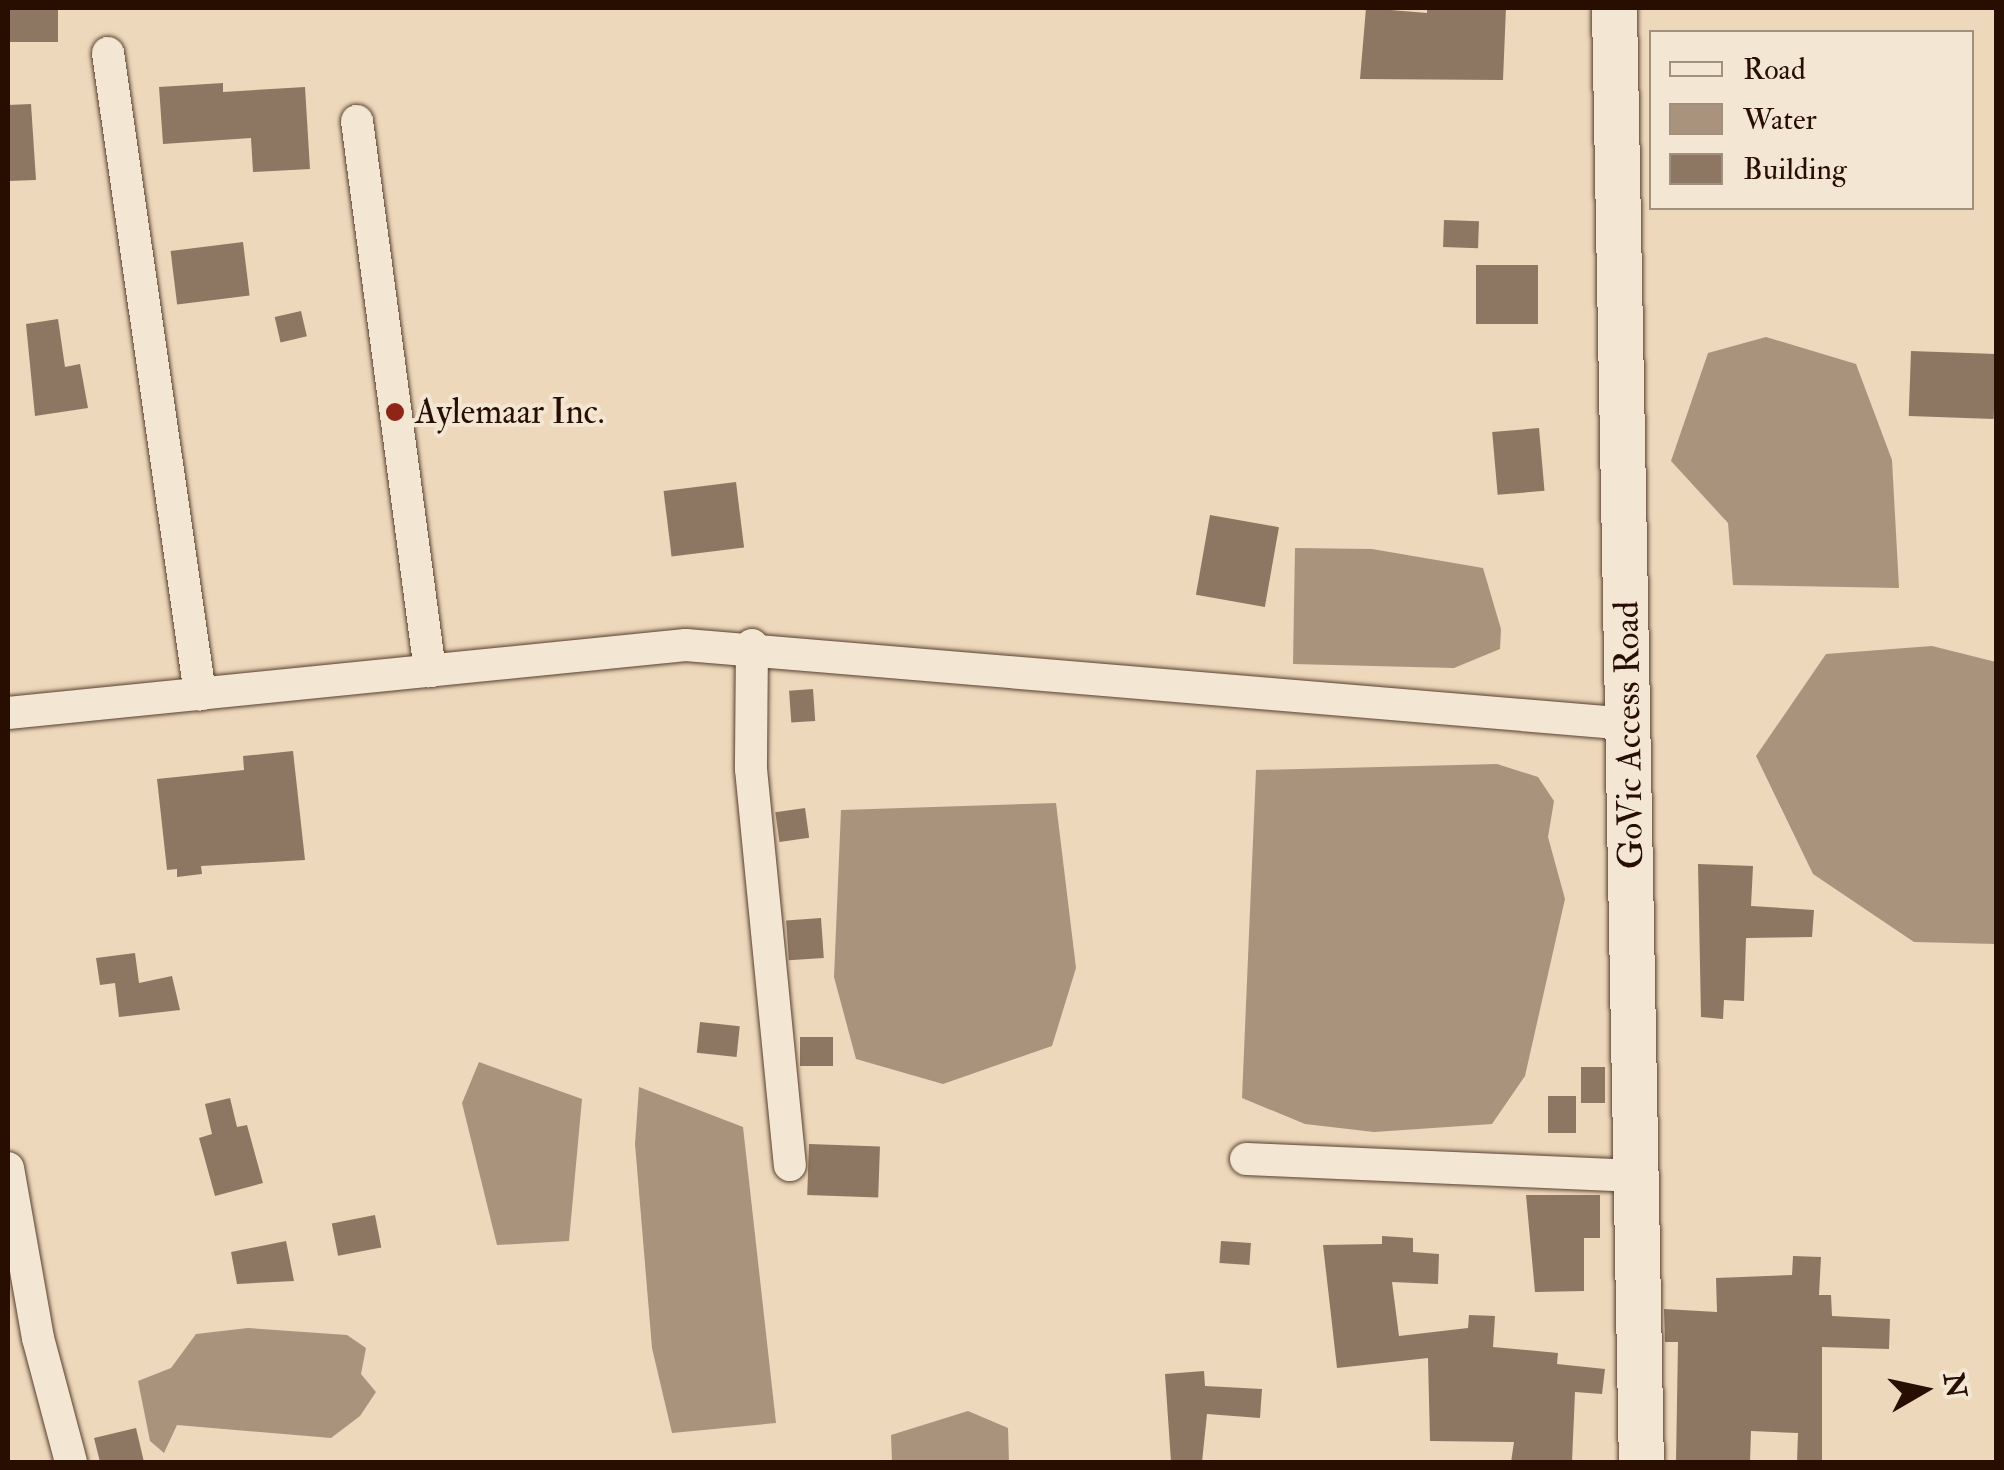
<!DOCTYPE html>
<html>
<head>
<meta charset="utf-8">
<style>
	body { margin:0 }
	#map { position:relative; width:2004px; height:1470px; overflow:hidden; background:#edd8bb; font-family:"IM FELL Double Pica",serif }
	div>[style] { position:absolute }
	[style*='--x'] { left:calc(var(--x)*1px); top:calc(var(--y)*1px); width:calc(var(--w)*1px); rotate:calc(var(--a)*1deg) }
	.water>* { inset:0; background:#aa937c }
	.building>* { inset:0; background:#8e7762; transform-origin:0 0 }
	.roads { filter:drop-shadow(0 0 2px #594030) drop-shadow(0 0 2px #594030) }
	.street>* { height:32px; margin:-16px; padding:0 16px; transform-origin:16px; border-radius:16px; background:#f3e6d3 }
	.secondary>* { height:45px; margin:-22.5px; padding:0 22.5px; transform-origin:22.5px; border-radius:22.5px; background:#f3e6d3 }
	.dots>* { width:28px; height:28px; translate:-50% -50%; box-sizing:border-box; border:5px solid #f3e6d3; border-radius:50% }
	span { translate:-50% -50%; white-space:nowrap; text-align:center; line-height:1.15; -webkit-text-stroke:8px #f3e6d3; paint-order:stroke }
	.poi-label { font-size:35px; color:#280e01 }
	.left { translate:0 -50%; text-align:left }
	.street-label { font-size:35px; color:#280e01 }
	.frame { position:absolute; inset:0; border:10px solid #280e01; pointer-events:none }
	.legend { position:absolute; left:1649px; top:30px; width:325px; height:180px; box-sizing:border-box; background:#f3e6d3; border:2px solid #a2907f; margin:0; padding:12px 18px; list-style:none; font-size:30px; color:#280e01 }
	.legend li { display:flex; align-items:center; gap:20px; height:50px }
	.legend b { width:50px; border:2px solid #a2907f }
	.north { position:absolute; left:1874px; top:1340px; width:100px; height:100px; -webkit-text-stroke:8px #f3e6d3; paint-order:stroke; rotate:81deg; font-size:28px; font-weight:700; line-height:40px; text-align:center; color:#280e01 }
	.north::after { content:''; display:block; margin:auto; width:35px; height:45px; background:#280e01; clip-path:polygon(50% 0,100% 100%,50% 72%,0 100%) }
</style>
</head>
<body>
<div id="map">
	<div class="water">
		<i style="clip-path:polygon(1766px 337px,1856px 364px,1892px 460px,1899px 588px,1733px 585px,1728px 523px,1671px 461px,1708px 353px)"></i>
		<i style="clip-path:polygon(1295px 548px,1372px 549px,1483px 568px,1501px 629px,1500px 649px,1454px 668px,1293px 664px)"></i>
		<i style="clip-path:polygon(1932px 646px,1996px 662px,1996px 944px,1914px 942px,1813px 874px,1756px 756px,1826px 654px)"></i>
		<i style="clip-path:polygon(1497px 764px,1538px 777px,1554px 801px,1548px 837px,1565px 899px,1525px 1076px,1492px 1124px,1374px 1132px,1305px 1124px,1242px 1098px,1256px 770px)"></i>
		<i style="clip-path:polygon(1056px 803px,1076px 968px,1052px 1046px,943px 1084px,856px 1059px,834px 977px,841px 810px)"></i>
		<i style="clip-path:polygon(479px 1062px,582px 1099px,569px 1241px,497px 1245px,462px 1103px)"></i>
		<i style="clip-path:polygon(639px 1087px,743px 1127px,776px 1423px,672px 1433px,652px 1348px,635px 1144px)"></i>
		<i style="clip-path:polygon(248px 1328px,347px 1335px,366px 1348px,361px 1374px,376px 1392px,360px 1416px,331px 1438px,177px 1425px,164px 1453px,150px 1441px,138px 1381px,171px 1368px,196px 1334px)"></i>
		<i style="clip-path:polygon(968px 1411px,1008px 1428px,1009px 1462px,892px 1462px,891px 1435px)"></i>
	</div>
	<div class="building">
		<i style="left:9px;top:8px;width:49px;height:34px"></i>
		<i style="clip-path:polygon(1366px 8px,1427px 13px,1427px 8px,1506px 8px,1503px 80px,1360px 79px)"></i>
		<i style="clip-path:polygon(223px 83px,223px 92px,305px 87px,310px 169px,253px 172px,251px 138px,163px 144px,159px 87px)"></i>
		<i style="clip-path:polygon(31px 104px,36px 180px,8px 181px,8px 105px)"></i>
		<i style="left:1444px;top:220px;width:35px;height:27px;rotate:2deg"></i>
		<i style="left:243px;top:242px;width:54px;height:73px;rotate:83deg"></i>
		<i style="left:1476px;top:265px;width:62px;height:59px"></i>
		<i style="left:301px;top:311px;width:26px;height:27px;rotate:77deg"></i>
		<i style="clip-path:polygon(58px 319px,65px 367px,80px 364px,88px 408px,35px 416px,26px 324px)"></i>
		<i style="left:1911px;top:351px;width:85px;height:65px;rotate:2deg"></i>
		<i style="left:1539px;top:428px;width:63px;height:47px;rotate:85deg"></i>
		<i style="left:736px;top:482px;width:66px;height:73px;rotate:83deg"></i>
		<i style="left:1210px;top:515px;width:70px;height:81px;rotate:10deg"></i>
		<i style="left:813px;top:689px;width:32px;height:24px;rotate:86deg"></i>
		<i style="clip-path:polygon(293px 751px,305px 860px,201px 866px,202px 874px,177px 877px,177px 869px,167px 870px,157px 779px,244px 770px,243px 756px)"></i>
		<i style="left:805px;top:808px;width:30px;height:30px;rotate:82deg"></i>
		<i style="clip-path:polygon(1698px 864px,1753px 866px,1751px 906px,1814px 910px,1812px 937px,1746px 938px,1744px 1001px,1724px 1000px,1723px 1019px,1701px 1017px)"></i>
		<i style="left:821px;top:918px;width:40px;height:35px;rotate:86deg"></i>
		<i style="clip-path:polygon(135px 953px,139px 983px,172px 976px,180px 1010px,119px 1017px,115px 983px,100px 985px,96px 958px)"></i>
		<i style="left:700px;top:1022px;width:40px;height:31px;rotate:6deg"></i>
		<i style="left:800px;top:1037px;width:33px;height:29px"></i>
		<i style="left:1605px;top:1067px;width:36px;height:24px;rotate:90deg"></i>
		<i style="left:1548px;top:1096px;width:28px;height:37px"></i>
		<i style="clip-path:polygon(230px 1098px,237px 1127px,247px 1125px,263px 1183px,215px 1196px,199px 1138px,212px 1134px,205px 1104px)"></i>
		<i style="left:809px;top:1144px;width:71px;height:51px;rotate:2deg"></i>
		<i style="clip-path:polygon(1526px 1195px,1600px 1195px,1600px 1238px,1584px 1238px,1584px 1291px,1535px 1292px)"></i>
		<i style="left:375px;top:1215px;width:33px;height:44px;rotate:79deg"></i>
		<i style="clip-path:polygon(1382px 1236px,1413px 1238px,1413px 1252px,1439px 1254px,1438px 1284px,1392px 1282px,1399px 1336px,1468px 1328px,1469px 1315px,1495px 1316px,1493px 1347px,1558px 1353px,1557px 1364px,1605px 1369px,1602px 1394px,1575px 1392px,1572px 1462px,1511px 1462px,1514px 1442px,1430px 1441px,1428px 1358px,1337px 1368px,1323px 1245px,1382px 1244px)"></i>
		<i style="clip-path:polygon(286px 1241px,294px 1281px,237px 1284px,231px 1252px)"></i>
		<i style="left:1221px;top:1241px;width:30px;height:22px;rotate:4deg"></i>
		<i style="clip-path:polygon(1793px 1256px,1821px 1257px,1819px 1295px,1831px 1295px,1832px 1316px,1890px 1319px,1889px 1349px,1822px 1347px,1822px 1462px,1797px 1462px,1798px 1433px,1751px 1431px,1750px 1462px,1676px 1462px,1678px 1342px,1665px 1342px,1664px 1309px,1717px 1312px,1716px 1278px,1792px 1275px)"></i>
		<i style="clip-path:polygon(1204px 1371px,1205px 1386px,1262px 1389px,1260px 1418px,1207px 1414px,1202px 1462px,1171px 1462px,1165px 1374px)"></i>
		<i style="clip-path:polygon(136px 1428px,144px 1462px,100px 1462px,94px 1438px)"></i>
	</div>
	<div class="roads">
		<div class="street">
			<i style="--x:108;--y:53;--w:648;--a:81.83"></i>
			<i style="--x:357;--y:121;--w:555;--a:82.44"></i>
			<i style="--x:752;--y:645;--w:124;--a:90.5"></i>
			<i style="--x:751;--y:769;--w:398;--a:84.4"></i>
			<i style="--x:8;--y:713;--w:681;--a:-5.73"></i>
			<i style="--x:686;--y:645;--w:946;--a:4.79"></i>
			<i style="--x:1246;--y:1159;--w:392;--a:2.5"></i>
			<i style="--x:8;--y:1168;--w:173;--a:80"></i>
			<i style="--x:38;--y:1338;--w:128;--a:75.1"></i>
		</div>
		<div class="secondary">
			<i style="--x:1614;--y:8;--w:1454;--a:88.94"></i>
		</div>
	</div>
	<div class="dots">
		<i style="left:395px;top:412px;background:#8f2418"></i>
	</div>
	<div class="poi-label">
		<span class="left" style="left:415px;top:412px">Aylemaar Inc.</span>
	</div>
	<div class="street-label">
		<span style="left:1629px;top:735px;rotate:-91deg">GoVic Access Road</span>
	</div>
	<div class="frame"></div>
	<ul class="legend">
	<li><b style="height:12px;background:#f3e6d3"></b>Road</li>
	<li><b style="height:28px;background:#aa937c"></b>Water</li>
	<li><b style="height:28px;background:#8e7762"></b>Building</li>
	</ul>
	<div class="north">N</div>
</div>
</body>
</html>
